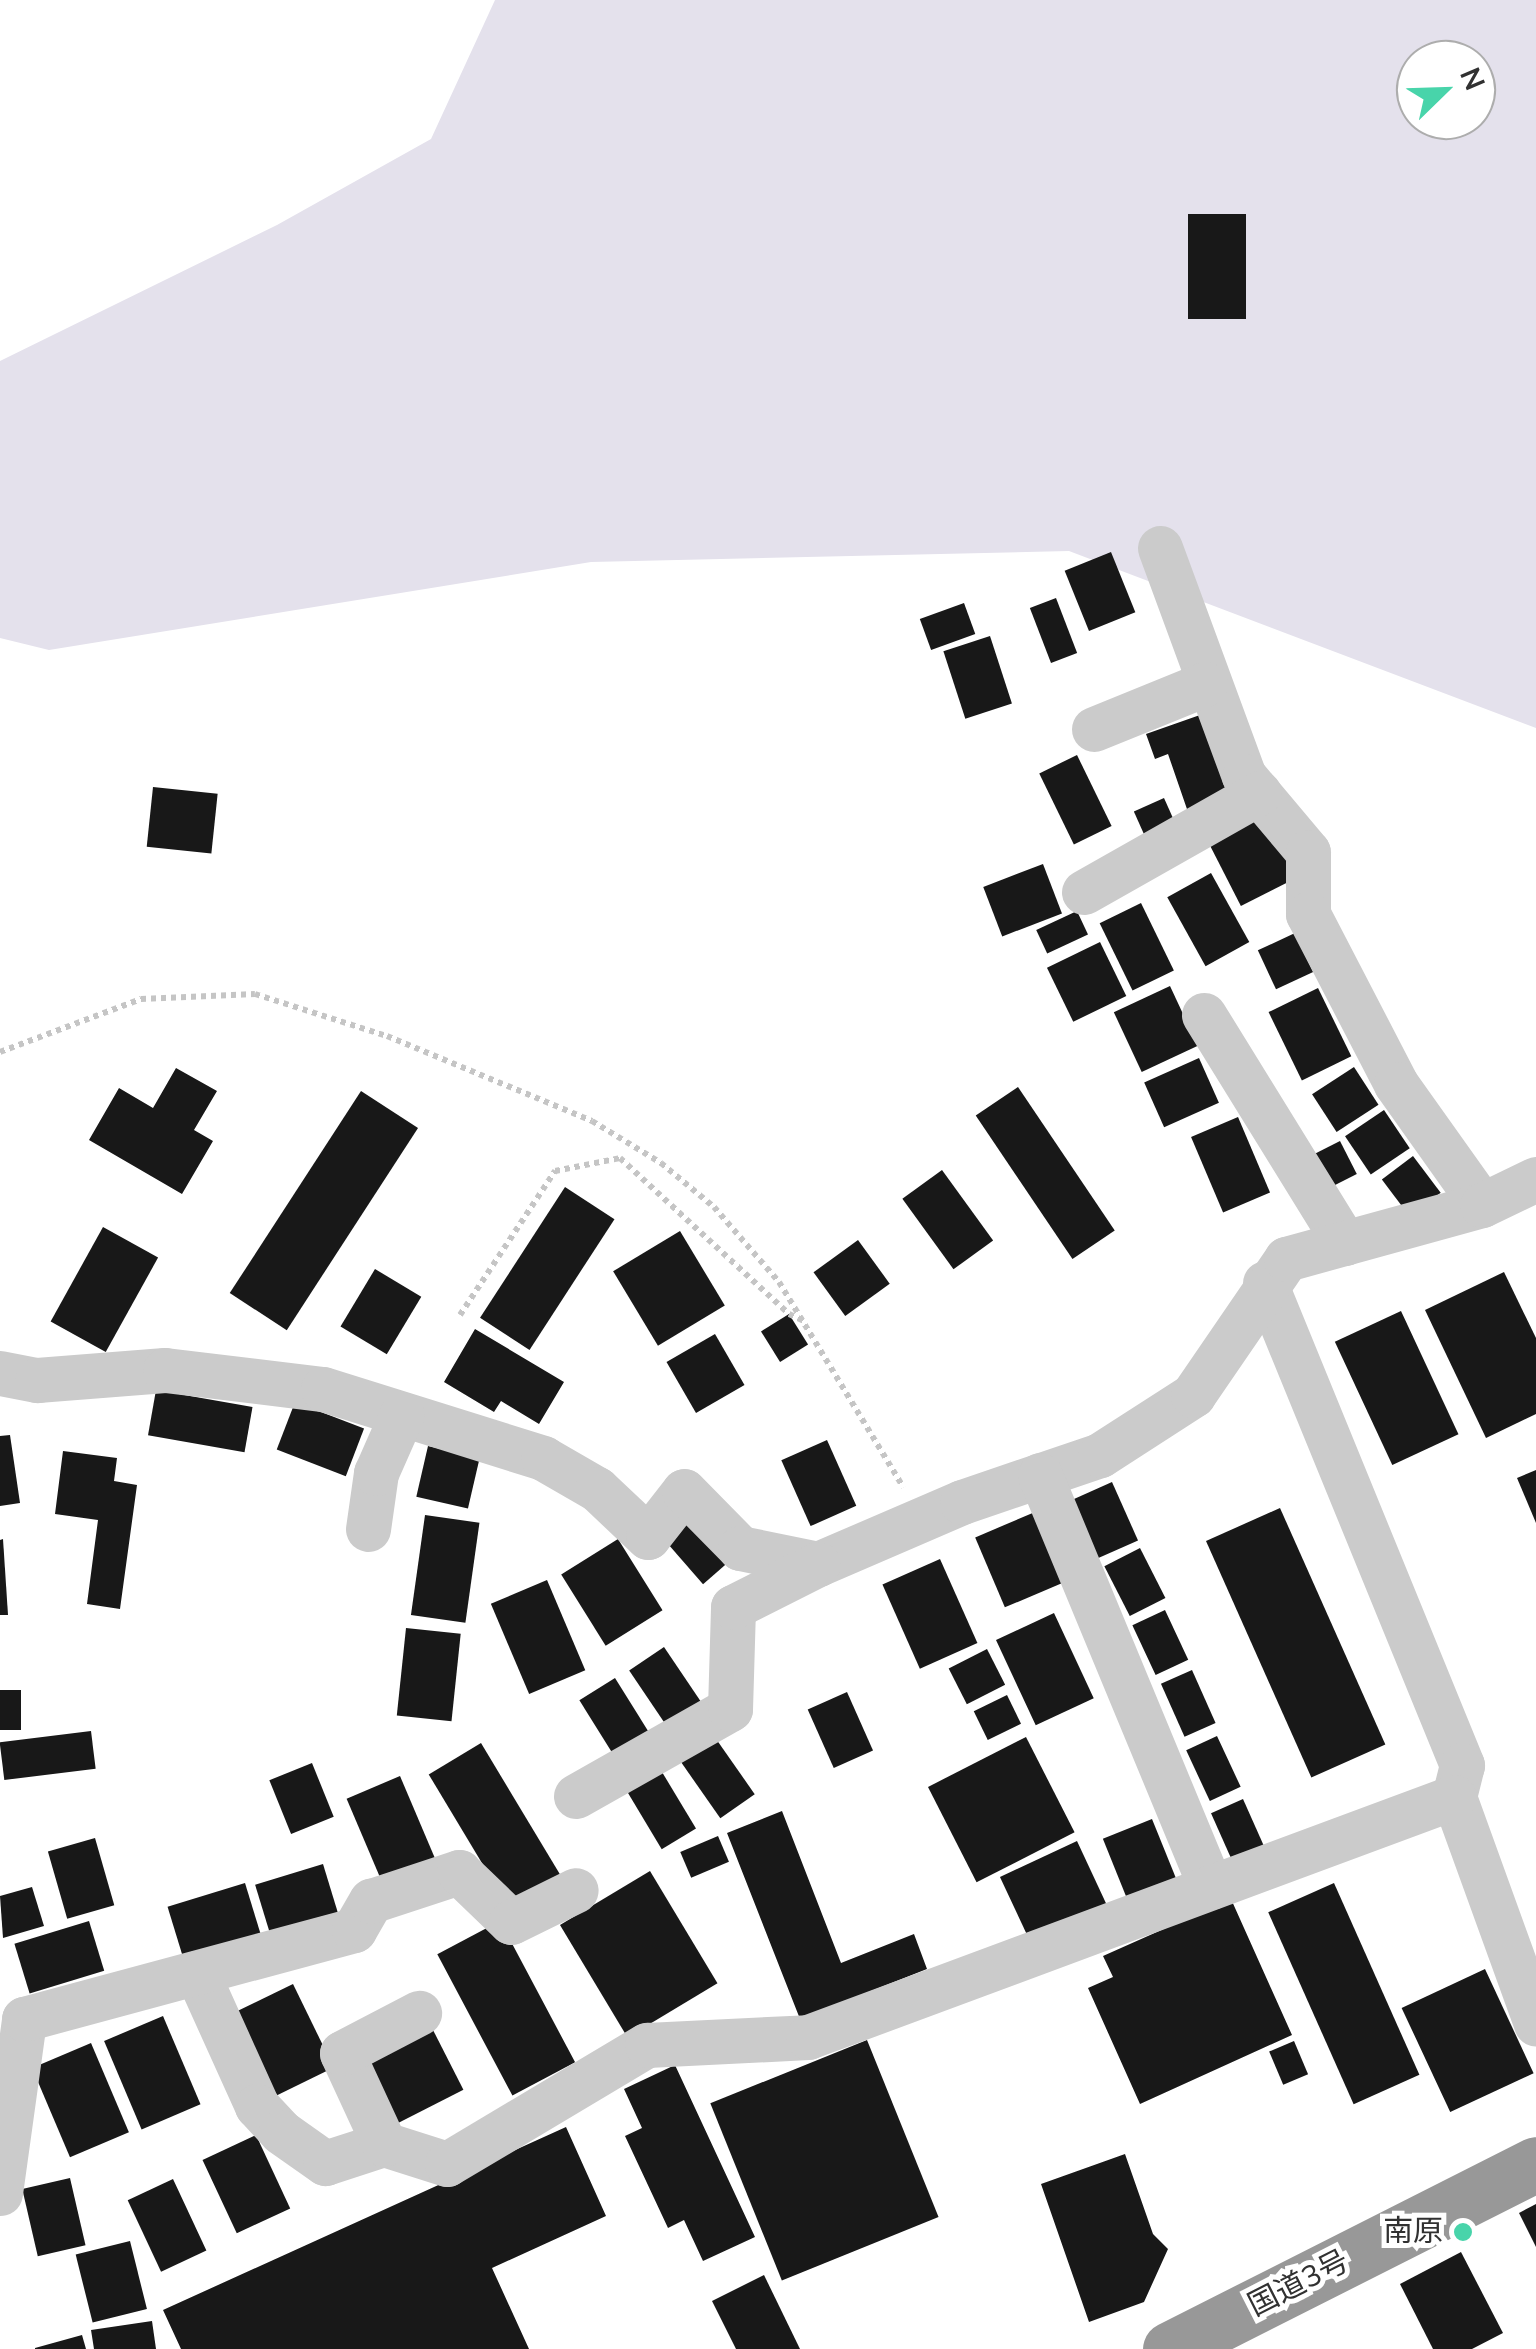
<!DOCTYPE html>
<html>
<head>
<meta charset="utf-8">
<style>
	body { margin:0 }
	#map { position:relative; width:1536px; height:2349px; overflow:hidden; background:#fff; font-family:"Nunito Sans","Noto Sans JP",sans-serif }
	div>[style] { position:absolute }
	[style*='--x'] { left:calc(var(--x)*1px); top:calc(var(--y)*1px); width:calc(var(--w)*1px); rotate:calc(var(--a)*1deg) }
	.green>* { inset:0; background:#e4e1ec }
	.building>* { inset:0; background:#181818; transform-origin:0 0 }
	.path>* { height:6px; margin-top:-3px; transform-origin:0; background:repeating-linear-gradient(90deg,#c5c5c5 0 5px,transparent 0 10px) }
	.minor>* { height:45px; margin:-22.5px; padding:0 22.5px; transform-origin:22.5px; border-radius:22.5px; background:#cbcbcb }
	.highway>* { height:55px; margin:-27.5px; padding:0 27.5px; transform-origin:27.5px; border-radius:27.5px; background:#989898 }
	.dots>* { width:28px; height:28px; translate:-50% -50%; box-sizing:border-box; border:5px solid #fff; border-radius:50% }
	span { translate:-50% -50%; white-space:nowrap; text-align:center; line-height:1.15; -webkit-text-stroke:10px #fff; paint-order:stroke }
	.poi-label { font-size:30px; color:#313131 }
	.right { translate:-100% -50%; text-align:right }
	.street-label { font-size:30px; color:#313131 }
	.north { position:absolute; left:1396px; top:40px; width:100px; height:100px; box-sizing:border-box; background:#fff; border:2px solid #adadad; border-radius:50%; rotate:67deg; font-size:28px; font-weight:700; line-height:40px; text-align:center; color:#313131 }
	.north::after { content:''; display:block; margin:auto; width:35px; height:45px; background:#48d4aa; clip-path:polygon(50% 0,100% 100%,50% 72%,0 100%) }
</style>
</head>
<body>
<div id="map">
	<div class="green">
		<i style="clip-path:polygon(evenodd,495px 0,1536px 0,1536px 728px,1069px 551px,591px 562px,49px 650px,0 638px,0 361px,277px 225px,431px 139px,495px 0,1416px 60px,1476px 60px,1476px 120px,1416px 120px,1416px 60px)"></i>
	</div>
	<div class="building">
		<i style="left:1188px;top:214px;width:58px;height:105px"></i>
		<i style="left:1111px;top:552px;width:65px;height:50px;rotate:68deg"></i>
		<i style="left:1056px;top:598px;width:59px;height:28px;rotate:69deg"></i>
		<i style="left:964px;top:603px;width:33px;height:47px;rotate:70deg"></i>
		<i style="left:990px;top:636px;width:71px;height:49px;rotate:72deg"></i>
		<i style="clip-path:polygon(1200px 715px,1229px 797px,1188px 812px,1168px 754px,1155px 759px,1146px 734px)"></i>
		<i style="left:1077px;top:755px;width:79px;height:42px;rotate:64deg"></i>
		<i style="left:153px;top:787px;width:65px;height:60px;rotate:6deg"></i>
		<i style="left:1164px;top:798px;width:34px;height:33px;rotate:66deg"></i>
		<i style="left:1267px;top:812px;width:72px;height:66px;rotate:63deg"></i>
		<i style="left:1043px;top:864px;width:53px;height:64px;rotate:69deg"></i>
		<i style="left:1211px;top:873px;width:79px;height:50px;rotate:61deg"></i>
		<i style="left:1141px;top:903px;width:75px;height:46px;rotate:64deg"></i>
		<i style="left:1077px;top:911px;width:26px;height:45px;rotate:65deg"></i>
		<i style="left:1295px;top:933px;width:43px;height:41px;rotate:65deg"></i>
		<i style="left:1100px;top:942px;width:60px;height:59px;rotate:64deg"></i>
		<i style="left:1170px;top:986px;width:66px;height:62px;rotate:65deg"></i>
		<i style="left:1318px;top:988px;width:76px;height:55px;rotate:64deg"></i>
		<i style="left:1199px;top:1058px;width:49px;height:60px;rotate:66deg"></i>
		<i style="left:1354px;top:1067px;width:45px;height:50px;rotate:57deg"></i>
		<i style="clip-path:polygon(176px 1068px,217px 1091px,194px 1130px,213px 1141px,182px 1194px,89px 1140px,119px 1088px,153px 1108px)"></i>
		<i style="left:1018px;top:1087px;width:173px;height:51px;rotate:56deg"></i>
		<i style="left:361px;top:1091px;width:68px;height:241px;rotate:33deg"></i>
		<i style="left:1384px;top:1110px;width:46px;height:47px;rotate:56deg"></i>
		<i style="left:1238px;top:1117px;width:82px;height:51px;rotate:67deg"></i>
		<i style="left:1340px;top:1141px;width:37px;height:36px;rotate:63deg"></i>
		<i style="left:1413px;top:1156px;width:46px;height:39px;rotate:53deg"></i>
		<i style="left:942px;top:1170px;width:87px;height:49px;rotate:54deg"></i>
		<i style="left:565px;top:1187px;width:59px;height:156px;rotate:33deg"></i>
		<i style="left:103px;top:1227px;width:63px;height:108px;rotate:29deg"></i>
		<i style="left:680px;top:1231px;width:87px;height:78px;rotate:59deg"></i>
		<i style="left:858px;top:1240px;width:54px;height:55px;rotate:54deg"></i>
		<i style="left:375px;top:1269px;width:54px;height:67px;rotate:31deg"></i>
		<i style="clip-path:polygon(1504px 1272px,1536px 1338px,1536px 1414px,1486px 1438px,1425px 1310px)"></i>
		<i style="left:1401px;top:1311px;width:136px;height:73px;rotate:65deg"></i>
		<i style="left:789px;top:1314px;width:36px;height:33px;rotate:58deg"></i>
		<i style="clip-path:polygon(475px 1329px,564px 1382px,539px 1424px,501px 1401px,494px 1412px,444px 1382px)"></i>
		<i style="left:715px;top:1334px;width:59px;height:56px;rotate:60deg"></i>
		<i style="left:156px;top:1390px;width:98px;height:46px;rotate:10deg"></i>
		<i style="left:295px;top:1402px;width:74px;height:51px;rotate:21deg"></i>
		<i style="clip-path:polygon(10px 1435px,20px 1503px,0 1506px,0 1436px)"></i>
		<i style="left:827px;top:1440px;width:72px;height:50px;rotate:66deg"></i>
		<i style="left:428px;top:1446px;width:53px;height:52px;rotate:13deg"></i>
		<i style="clip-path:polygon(63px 1451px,117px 1458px,114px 1481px,137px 1485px,120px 1609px,87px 1604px,98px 1520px,55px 1514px)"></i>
		<i style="clip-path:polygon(1536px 1470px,1536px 1523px,1517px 1478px)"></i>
		<i style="left:1112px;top:1482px;width:64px;height:44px;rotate:66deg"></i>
		<i style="left:1280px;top:1508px;width:259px;height:81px;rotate:66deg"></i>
		<i style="left:684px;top:1512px;width:67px;height:33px;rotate:49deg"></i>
		<i style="left:1035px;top:1512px;width:76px;height:65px;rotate:67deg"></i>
		<i style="left:425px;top:1515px;width:55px;height:101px;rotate:8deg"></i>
		<i style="clip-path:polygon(3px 1539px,8px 1615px,0 1615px,0 1540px)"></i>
		<i style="left:618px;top:1539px;width:84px;height:67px;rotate:58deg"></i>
		<i style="left:1140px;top:1548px;width:56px;height:40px;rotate:63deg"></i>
		<i style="left:940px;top:1559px;width:92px;height:63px;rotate:66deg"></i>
		<i style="left:547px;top:1580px;width:98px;height:61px;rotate:67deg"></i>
		<i style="left:1165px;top:1610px;width:55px;height:36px;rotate:65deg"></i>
		<i style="left:1054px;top:1613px;width:94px;height:64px;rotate:65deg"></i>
		<i style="left:406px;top:1628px;width:55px;height:88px;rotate:6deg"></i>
		<i style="left:664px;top:1647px;width:70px;height:42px;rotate:56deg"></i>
		<i style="left:987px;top:1649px;width:40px;height:43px;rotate:63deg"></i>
		<i style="left:1192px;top:1670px;width:58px;height:34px;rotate:66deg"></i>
		<i style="left:615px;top:1678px;width:71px;height:42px;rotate:58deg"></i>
		<i style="left:0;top:1690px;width:21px;height:40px"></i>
		<i style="left:847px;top:1692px;width:64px;height:43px;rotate:66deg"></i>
		<i style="left:1007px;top:1695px;width:32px;height:37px;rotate:64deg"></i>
		<i style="left:91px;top:1731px;width:38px;height:92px;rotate:83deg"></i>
		<i style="left:714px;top:1736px;width:71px;height:42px;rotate:55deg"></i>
		<i style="left:1217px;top:1736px;width:56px;height:34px;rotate:65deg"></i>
		<i style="left:1026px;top:1737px;width:107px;height:110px;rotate:63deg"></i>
		<i style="left:481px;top:1743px;width:162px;height:61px;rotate:59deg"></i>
		<i style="left:312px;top:1763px;width:58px;height:46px;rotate:68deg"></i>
		<i style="left:662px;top:1772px;width:66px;height:40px;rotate:59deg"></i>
		<i style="left:400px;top:1776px;width:90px;height:58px;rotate:67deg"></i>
		<i style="left:1243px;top:1799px;width:58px;height:35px;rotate:66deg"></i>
		<i style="clip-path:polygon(782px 1811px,841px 1963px,914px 1934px,927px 1969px,800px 2019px,727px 1833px)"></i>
		<i style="left:1152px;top:1819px;width:64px;height:53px;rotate:68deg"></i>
		<i style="left:718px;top:1836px;width:28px;height:41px;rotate:67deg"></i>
		<i style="left:95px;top:1838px;width:70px;height:49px;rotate:74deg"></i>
		<i style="left:1077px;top:1841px;width:73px;height:85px;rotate:65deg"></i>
		<i style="left:323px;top:1864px;width:54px;height:71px;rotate:73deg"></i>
		<i style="left:650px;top:1871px;width:131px;height:105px;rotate:59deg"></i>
		<i style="left:245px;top:1883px;width:55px;height:81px;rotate:73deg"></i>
		<i style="left:1334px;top:1883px;width:210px;height:72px;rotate:66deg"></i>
		<i style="clip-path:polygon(32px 1887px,44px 1926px,3px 1938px,0 1896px)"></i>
		<i style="clip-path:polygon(1231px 1899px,1292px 2035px,1140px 2104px,1088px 1988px,1113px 1977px,1103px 1956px)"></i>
		<i style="left:89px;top:1921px;width:52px;height:78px;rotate:73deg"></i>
		<i style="left:500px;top:1921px;width:160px;height:71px;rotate:62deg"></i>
		<i style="left:1485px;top:1969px;width:115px;height:92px;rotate:65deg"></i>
		<i style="left:293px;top:1984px;width:93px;height:67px;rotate:64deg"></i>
		<i style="left:163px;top:2016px;width:96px;height:64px;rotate:67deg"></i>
		<i style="left:433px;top:2030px;width:67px;height:76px;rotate:63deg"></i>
		<i style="left:867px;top:2040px;width:191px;height:169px;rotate:68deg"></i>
		<i style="left:1294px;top:2041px;width:36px;height:27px;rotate:67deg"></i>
		<i style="left:91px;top:2043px;width:97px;height:64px;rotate:67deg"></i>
		<i style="clip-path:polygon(675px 2065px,755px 2237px,703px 2261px,684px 2220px,668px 2228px,625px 2136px,642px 2128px,624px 2089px)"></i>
		<i style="clip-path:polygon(566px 2127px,606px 2216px,492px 2268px,529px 2349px,181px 2349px,163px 2310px)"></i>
		<i style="left:256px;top:2135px;width:81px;height:59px;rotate:65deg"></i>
		<i style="clip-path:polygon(1125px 2154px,1153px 2234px,1168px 2249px,1144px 2302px,1089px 2322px,1041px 2184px)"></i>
		<i style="left:70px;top:2178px;width:69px;height:49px;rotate:77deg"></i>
		<i style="left:173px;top:2179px;width:79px;height:50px;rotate:65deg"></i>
		<i style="clip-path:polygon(1536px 2204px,1536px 2247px,1519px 2213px)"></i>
		<i style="left:130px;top:2241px;width:70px;height:56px;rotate:76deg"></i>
		<i style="clip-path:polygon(1461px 2252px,1503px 2333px,1472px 2349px,1433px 2349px,1400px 2284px)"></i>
		<i style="clip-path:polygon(764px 2275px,800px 2349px,736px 2349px,712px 2301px)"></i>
		<i style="clip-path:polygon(152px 2321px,156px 2349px,94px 2349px,91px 2330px)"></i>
		<i style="clip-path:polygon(82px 2335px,86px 2349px,35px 2349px,35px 2348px)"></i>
	</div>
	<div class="path">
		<i style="--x:0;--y:1052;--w:151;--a:-20.6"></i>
		<i style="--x:141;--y:999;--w:114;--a:-2.5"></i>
		<i style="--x:255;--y:994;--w:139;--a:17.7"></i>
		<i style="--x:387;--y:1036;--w:222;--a:22.5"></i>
		<i style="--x:592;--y:1121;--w:81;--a:31.3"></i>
		<i style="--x:661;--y:1163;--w:69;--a:39.7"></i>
		<i style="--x:714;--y:1207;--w:99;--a:49.1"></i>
		<i style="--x:779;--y:1282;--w:240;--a:58.8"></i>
		<i style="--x:460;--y:1315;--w:173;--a:-56.6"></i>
		<i style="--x:555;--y:1171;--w:66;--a:-11.3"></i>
		<i style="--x:620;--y:1158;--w:230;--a:42.7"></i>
		<i style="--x:789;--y:1314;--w:19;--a:25"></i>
	</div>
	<div class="minor">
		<i style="--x:1160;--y:548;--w:243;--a:69.8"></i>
		<i style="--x:1244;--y:776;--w:99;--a:49.9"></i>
		<i style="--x:1308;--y:852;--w:62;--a:90"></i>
		<i style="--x:1308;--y:914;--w:191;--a:62.6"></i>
		<i style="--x:1396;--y:1084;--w:148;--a:54.6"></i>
		<i style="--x:1094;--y:729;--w:120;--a:-22.1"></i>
		<i style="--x:1084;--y:892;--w:201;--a:-29.5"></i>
		<i style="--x:1204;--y:1015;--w:268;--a:58.3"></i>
		<i style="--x:1265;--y:1283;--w:521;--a:67.77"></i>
		<i style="--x:1462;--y:1765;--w:33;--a:104"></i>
		<i style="--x:1454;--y:1797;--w:241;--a:70.1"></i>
		<i style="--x:0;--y:1373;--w:38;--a:11"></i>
		<i style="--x:37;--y:1380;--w:128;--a:-4.5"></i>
		<i style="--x:165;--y:1370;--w:159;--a:6.9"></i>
		<i style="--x:323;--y:1389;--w:231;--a:17.4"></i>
		<i style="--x:543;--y:1458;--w:62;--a:29.9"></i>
		<i style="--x:597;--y:1489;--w:70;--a:43.3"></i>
		<i style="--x:648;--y:1537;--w:58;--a:-52"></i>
		<i style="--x:684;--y:1491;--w:80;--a:45.5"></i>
		<i style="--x:740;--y:1548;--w:80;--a:11.6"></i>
		<i style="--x:818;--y:1564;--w:157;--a:-23.3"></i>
		<i style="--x:962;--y:1502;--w:146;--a:-18.8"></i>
		<i style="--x:1100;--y:1455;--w:111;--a:-32.8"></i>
		<i style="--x:1193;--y:1395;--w:165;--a:-55.6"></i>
		<i style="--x:1286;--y:1259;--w:203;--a:-15.4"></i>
		<i style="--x:1482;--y:1205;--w:60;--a:-25.7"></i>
		<i style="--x:1040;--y:1475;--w:446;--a:67.5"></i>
		<i style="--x:368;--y:1529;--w:57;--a:-81.9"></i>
		<i style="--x:376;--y:1473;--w:64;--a:-66.2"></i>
		<i style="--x:576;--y:1796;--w:177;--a:-29.5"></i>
		<i style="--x:730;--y:1709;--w:102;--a:-88.3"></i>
		<i style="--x:733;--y:1607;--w:95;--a:-26.8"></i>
		<i style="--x:197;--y:1973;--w:146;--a:65.7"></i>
		<i style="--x:257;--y:2106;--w:35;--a:47"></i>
		<i style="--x:281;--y:2132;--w:54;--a:35.2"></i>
		<i style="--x:325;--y:2163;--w:62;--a:-17.9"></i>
		<i style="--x:384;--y:2144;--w:66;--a:17.6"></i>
		<i style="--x:447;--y:2164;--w:233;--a:-30.8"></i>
		<i style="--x:647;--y:2045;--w:161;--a:-2.8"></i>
		<i style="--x:808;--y:2037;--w:689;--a:-20.38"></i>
		<i style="--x:384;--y:2144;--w:100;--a:-114.8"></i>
		<i style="--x:342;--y:2053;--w:87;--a:-27.5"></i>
		<i style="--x:0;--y:2193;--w:176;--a:-82.1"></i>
		<i style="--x:24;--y:2019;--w:342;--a:-15.1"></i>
		<i style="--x:354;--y:1930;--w:34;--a:-60"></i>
		<i style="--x:371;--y:1901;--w:93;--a:-18.2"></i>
		<i style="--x:459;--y:1872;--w:72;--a:43.9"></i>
		<i style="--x:511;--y:1922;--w:72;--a:-26.2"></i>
	</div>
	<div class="highway">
		<i style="--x:1170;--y:2349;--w:410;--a:-26.8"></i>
	</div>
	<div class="dots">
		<i style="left:1463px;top:2232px;background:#48d4aa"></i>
	</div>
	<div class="poi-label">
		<span class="right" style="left:1443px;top:2232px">南原</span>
	</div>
	<div class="street-label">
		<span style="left:1299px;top:2284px;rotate:-27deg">国道3号</span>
	</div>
	<div class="north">N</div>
</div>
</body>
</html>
